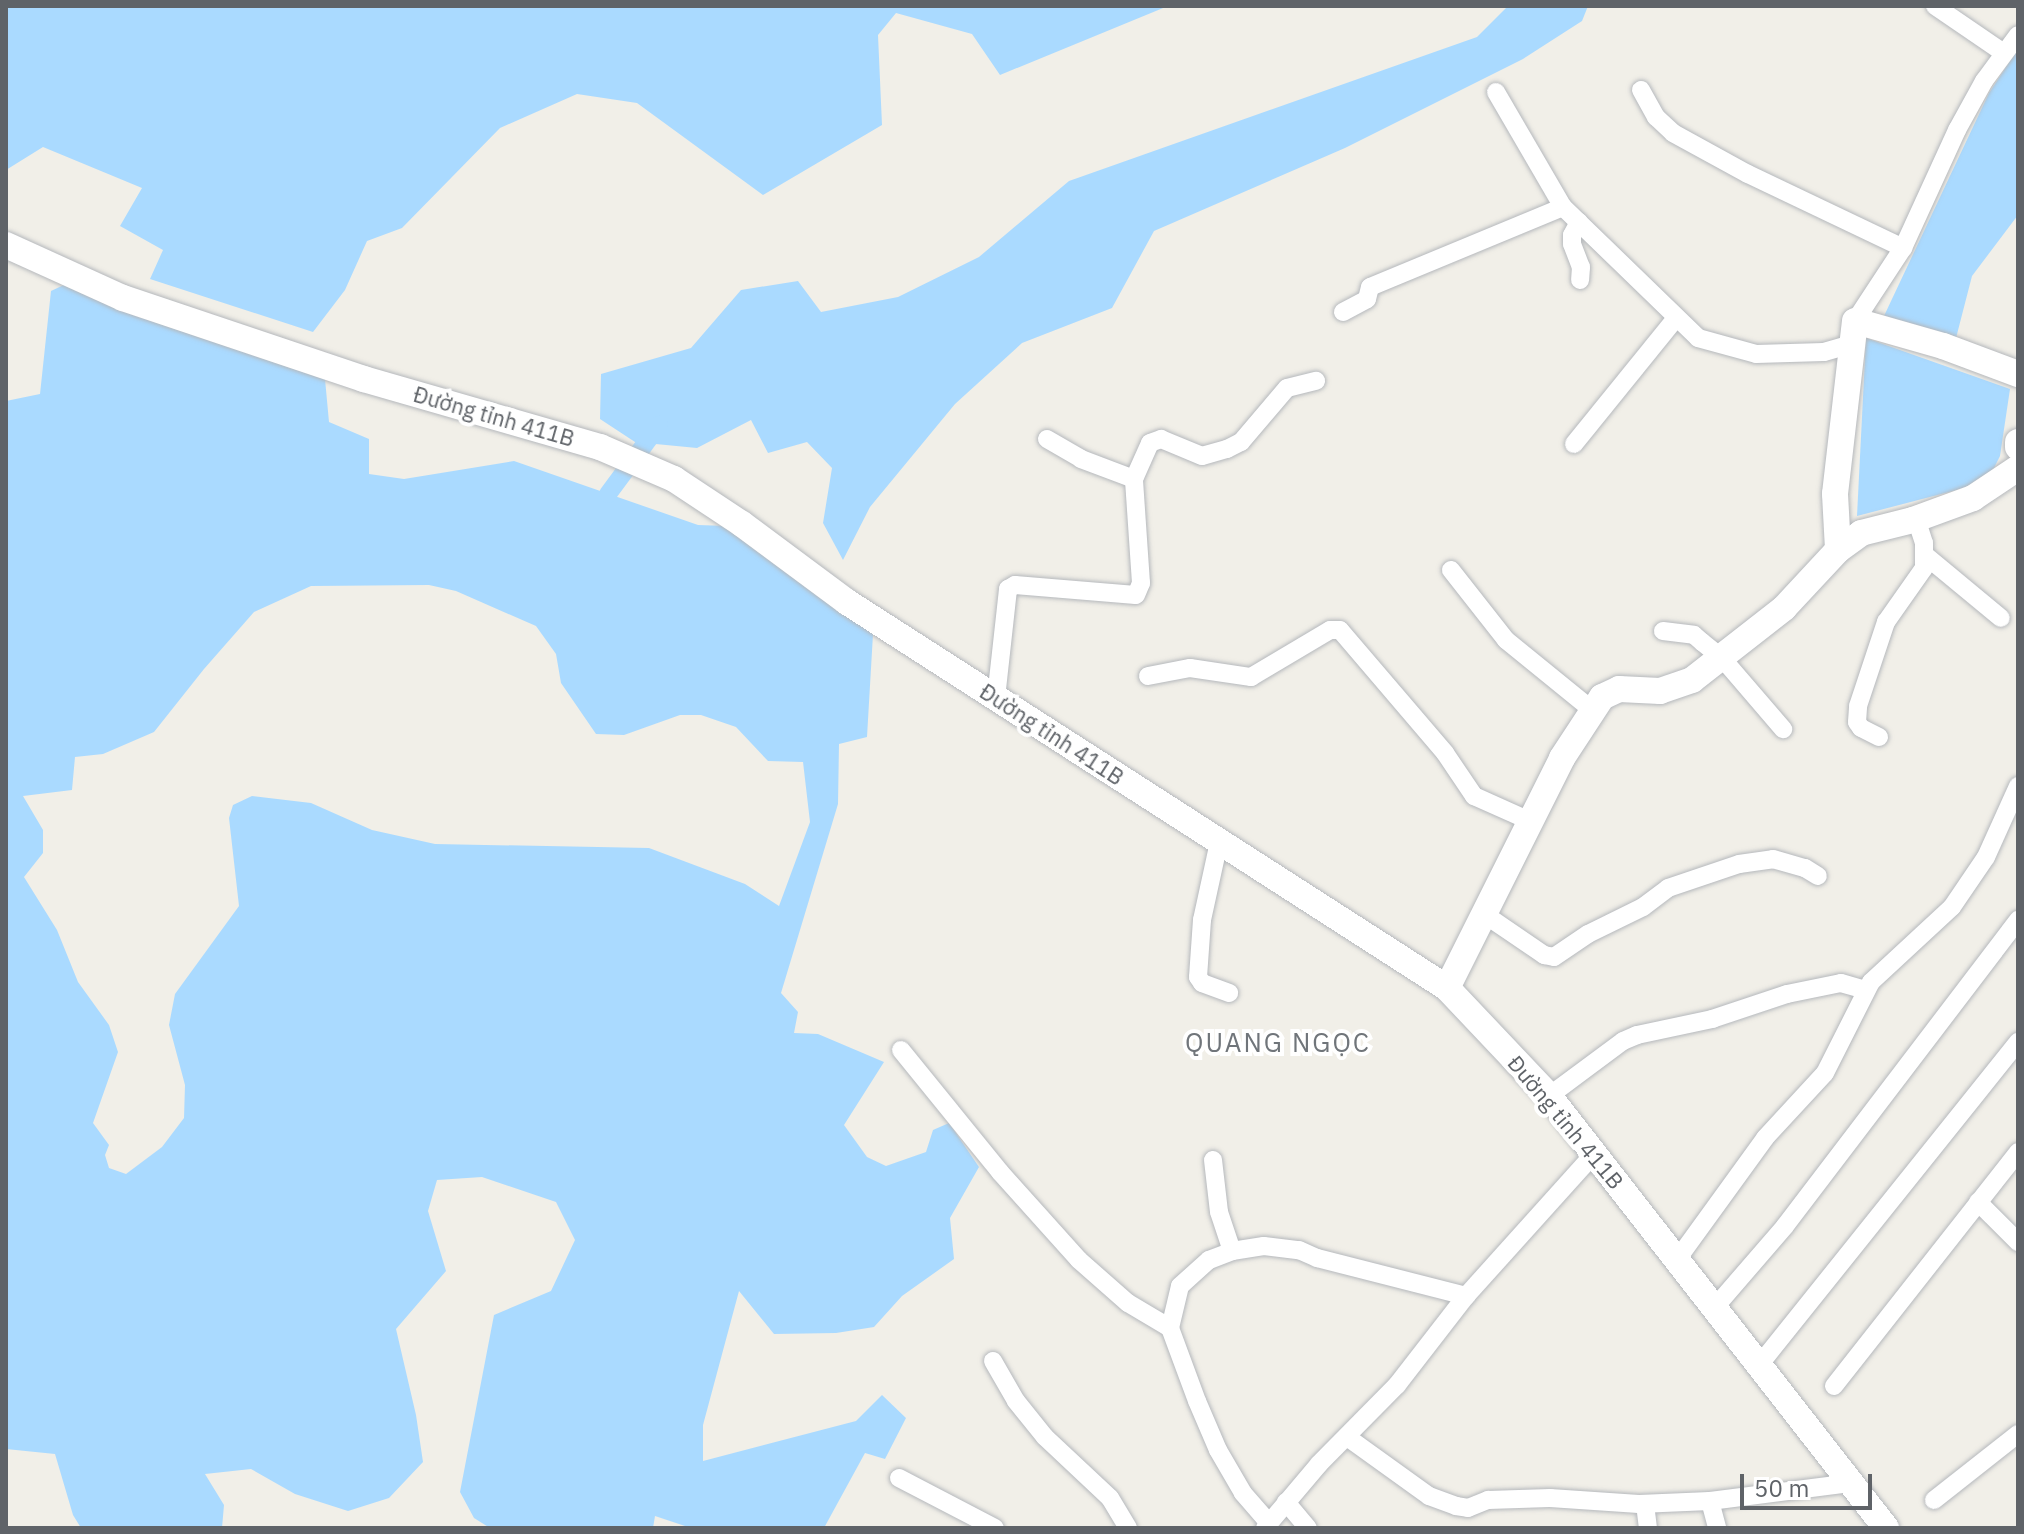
<!DOCTYPE html>
<html>
<head>
<meta charset="utf-8">
<style>
	body { margin:0 }
	#map { position:relative; width:2024px; height:1534px; overflow:hidden; background:#f1efe8; font-family:"IBM Plex Sans",sans-serif }
	div>[style] { position:absolute }
	[style*='--x'] { left:calc(var(--x)*1px); top:calc(var(--y)*1px); width:calc(var(--w)*1px); rotate:calc(var(--a)*1deg) }
	.water>* { inset:0; background:#aadaff }
	.canal>* { height:18px; margin:-9px; padding:0 9px; transform-origin:9px; border-radius:9px; background:#aadaff }
	.roads { filter:drop-shadow(0 0 2px #b5b8bc) drop-shadow(0 0 2px #b5b8bc) }
	.street>* { height:18px; margin:-9px; padding:0 9px; transform-origin:9px; border-radius:9px; background:#fff }
	.secondary>* { height:26px; margin:-13px; padding:0 13px; transform-origin:13px; border-radius:13px; background:#fff }
	span { translate:-50% -50%; white-space:nowrap; text-align:center; line-height:1.15; -webkit-text-stroke:8px #fff; paint-order:stroke }
	.street-label { font-size:22px; color:#5f6368 }
	.quarter-label { font-size:26px; color:#70757a; letter-spacing:2px }
	.frame { position:absolute; inset:0; border:8px solid #5f6368; pointer-events:none }
	.scale { position:absolute; left:1740px; top:1474px; width:132px; height:36px; box-sizing:border-box; border:4px solid #5f6368; border-top:0; padding-left:10px; font-size:24px; line-height:28px; white-space:nowrap; color:#5f6368; -webkit-text-stroke:6px #fff; paint-order:stroke }
</style>
</head>
<body>
<div id="map">
	<div class="water">
		<i style="clip-path:polygon(6px 6px,1168px 6px,1000px 75px,972px 34px,896px 13px,878px 35px,882px 125px,763px 195px,637px 103px,577px 94px,500px 128px,402px 228px,367px 241px,345px 290px,313px 332px,150px 279px,163px 250px,120px 226px,142px 188px,43px 147px,6px 170px)"></i>
		<i style="clip-path:polygon(1508px 6px,1588px 6px,1582px 21px,1523px 59px,1345px 148px,1154px 231px,1112px 308px,1022px 343px,955px 404px,870px 507px,843px 560px,823px 523px,832px 468px,807px 442px,768px 453px,751px 420px,697px 448px,635px 442px,600px 419px,601px 374px,691px 348px,741px 290px,798px 281px,821px 312px,898px 297px,979px 257px,1069px 181px,1477px 37px)"></i>
		<i style="clip-path:polygon(2018px 49px,2018px 215px,1972px 276px,1955px 342px,1884px 316px,1989px 93px)"></i>
		<i style="clip-path:polygon(evenodd,68px 283px,325px 379px,329px 422px,369px 439px,369px 474px,404px 479px,514px 461px,698px 525px,727px 526px,873px 634px,867px 737px,839px 744px,838px 804px,781px 993px,798px 1012px,794px 1033px,818px 1034px,884px 1062px,844px 1125px,867px 1157px,886px 1166px,926px 1152px,933px 1130px,949px 1123px,979px 1167px,950px 1218px,954px 1259px,902px 1296px,874px 1327px,836px 1333px,774px 1334px,739px 1291px,703px 1425px,703px 1461px,856px 1421px,882px 1395px,906px 1418px,885px 1459px,865px 1453px,824px 1528px,691px 1528px,655px 1516px,653px 1528px,490px 1528px,474px 1518px,460px 1492px,494px 1315px,551px 1291px,575px 1240px,556px 1202px,482px 1177px,437px 1180px,428px 1211px,446px 1271px,396px 1329px,416px 1415px,423px 1462px,389px 1498px,348px 1511px,295px 1494px,251px 1469px,205px 1474px,224px 1505px,222px 1528px,81px 1528px,73px 1515px,55px 1454px,6px 1449px,6px 401px,40px 394px,51px 291px,68px 283px,429px 585px,456px 591px,536px 626px,556px 654px,561px 683px,596px 734px,624px 735px,680px 715px,701px 715px,736px 727px,768px 761px,803px 762px,810px 822px,779px 906px,745px 884px,649px 848px,435px 844px,372px 830px,311px 803px,252px 796px,233px 805px,229px 818px,239px 906px,175px 994px,169px 1025px,185px 1085px,184px 1118px,162px 1147px,126px 1174px,109px 1168px,105px 1155px,109px 1145px,93px 1123px,118px 1052px,109px 1025px,78px 982px,57px 930px,24px 877px,43px 853px,43px 830px,23px 796px,72px 790px,75px 757px,103px 754px,154px 732px,204px 669px,254px 612px,311px 586px,429px 585px)"></i>
		<i style="clip-path:polygon(1866px 338px,2010px 389px,2000px 456px,1991px 474px,1972px 486px,1857px 516px)"></i>
	</div>
	<div class="canal">
		<i style="--x:608;--y:494;--w:86;--a:-53.5"></i>
	</div>
	<div class="roads">
		<div class="street">
			<i style="--x:1935;--y:6;--w:83;--a:34.3"></i>
			<i style="--x:1641;--y:90;--w:31;--a:61"></i>
			<i style="--x:1656;--y:117;--w:23;--a:43"></i>
			<i style="--x:1673;--y:133;--w:85;--a:28.7"></i>
			<i style="--x:1748;--y:174;--w:172;--a:25.5"></i>
			<i style="--x:1496;--y:92;--w:133;--a:59.8"></i>
			<i style="--x:1563;--y:207;--w:188;--a:44.1"></i>
			<i style="--x:1698;--y:338;--w:60;--a:15.4"></i>
			<i style="--x:1756;--y:354;--w:68;--a:-1.7"></i>
			<i style="--x:1824;--y:352;--w:29;--a:-16"></i>
			<i style="--x:1579;--y:222;--w:15;--a:118"></i>
			<i style="--x:1572;--y:235;--w:9;--a:90"></i>
			<i style="--x:1572;--y:244;--w:25;--a:69"></i>
			<i style="--x:1581;--y:267;--w:13;--a:94"></i>
			<i style="--x:1343;--y:312;--w:27;--a:-28"></i>
			<i style="--x:1367;--y:299;--w:12;--a:-76"></i>
			<i style="--x:1370;--y:287;--w:209;--a:-22.5"></i>
			<i style="--x:1855;--y:321;--w:87;--a:-56.7"></i>
			<i style="--x:1903;--y:248;--w:130;--a:-65.4"></i>
			<i style="--x:1957;--y:130;--w:56;--a:-61.1"></i>
			<i style="--x:1984;--y:81;--w:57;--a:-53.5"></i>
			<i style="--x:1047;--y:439;--w:39;--a:30"></i>
			<i style="--x:1081;--y:459;--w:57;--a:20.7"></i>
			<i style="--x:1574;--y:444;--w:162;--a:-51"></i>
			<i style="--x:1926;--y:556;--w:97;--a:39.6"></i>
			<i style="--x:1451;--y:570;--w:89;--a:51.8"></i>
			<i style="--x:1506;--y:640;--w:109;--a:39.1"></i>
			<i style="--x:1663;--y:631;--w:31;--a:7"></i>
			<i style="--x:1694;--y:635;--w:11;--a:41"></i>
			<i style="--x:1702;--y:642;--w:26;--a:39"></i>
			<i style="--x:1722;--y:658;--w:94;--a:49.3"></i>
			<i style="--x:1148;--y:676;--w:43;--a:-10.8"></i>
			<i style="--x:1190;--y:668;--w:62;--a:8.4"></i>
			<i style="--x:1251;--y:677;--w:92;--a:-30.7"></i>
			<i style="--x:1330;--y:630;--w:10;--a:0"></i>
			<i style="--x:1340;--y:630;--w:162;--a:49.5"></i>
			<i style="--x:1445;--y:753;--w:52;--a:56"></i>
			<i style="--x:1474;--y:796;--w:61;--a:24.1"></i>
			<i style="--x:996;--y:698;--w:110;--a:-83.7"></i>
			<i style="--x:1008;--y:589;--w:8;--a:-30"></i>
			<i style="--x:1015;--y:585;--w:121;--a:4.7"></i>
			<i style="--x:1136;--y:595;--w:13;--a:-67"></i>
			<i style="--x:1141;--y:583;--w:104;--a:-93.9"></i>
			<i style="--x:1134;--y:479;--w:39;--a:-66"></i>
			<i style="--x:1150;--y:443;--w:12;--a:-20"></i>
			<i style="--x:1161;--y:439;--w:44;--a:22.5"></i>
			<i style="--x:1202;--y:456;--w:26;--a:-16"></i>
			<i style="--x:1227;--y:449;--w:16;--a:-27"></i>
			<i style="--x:1241;--y:442;--w:71;--a:-49.6"></i>
			<i style="--x:1287;--y:388;--w:30;--a:-14"></i>
			<i style="--x:1879;--y:737;--w:20;--a:-153"></i>
			<i style="--x:1861;--y:728;--w:7;--a:-124"></i>
			<i style="--x:1857;--y:722;--w:16;--a:-86"></i>
			<i style="--x:1858;--y:706;--w:89;--a:-71.6"></i>
			<i style="--x:1886;--y:622;--w:66;--a:-54.9"></i>
			<i style="--x:1924;--y:568;--w:25;--a:-90"></i>
			<i style="--x:1924;--y:543;--w:25;--a:-108"></i>
			<i style="--x:1219;--y:842;--w:80;--a:102.3"></i>
			<i style="--x:1202;--y:920;--w:57;--a:94"></i>
			<i style="--x:1198;--y:977;--w:7;--a:56"></i>
			<i style="--x:1202;--y:983;--w:29;--a:20"></i>
			<i style="--x:1484;--y:914;--w:73;--a:34.3"></i>
			<i style="--x:1544;--y:955;--w:10;--a:11"></i>
			<i style="--x:1554;--y:957;--w:41;--a:-34.1"></i>
			<i style="--x:1588;--y:934;--w:61;--a:-26.1"></i>
			<i style="--x:1643;--y:907;--w:31;--a:-37"></i>
			<i style="--x:1668;--y:888;--w:75;--a:-18.7"></i>
			<i style="--x:1739;--y:864;--w:34;--a:-8"></i>
			<i style="--x:1773;--y:859;--w:33;--a:16"></i>
			<i style="--x:1805;--y:868;--w:15;--a:32"></i>
			<i style="--x:901;--y:1050;--w:157;--a:50.9"></i>
			<i style="--x:1000;--y:1172;--w:118;--a:48.1"></i>
			<i style="--x:1079;--y:1260;--w:65;--a:41.3"></i>
			<i style="--x:1128;--y:1303;--w:49;--a:30.8"></i>
			<i style="--x:1549;--y:1096;--w:92;--a:-36.6"></i>
			<i style="--x:1623;--y:1041;--w:15;--a:-23"></i>
			<i style="--x:1637;--y:1035;--w:77;--a:-12"></i>
			<i style="--x:1712;--y:1019;--w:79;--a:-18.4"></i>
			<i style="--x:1787;--y:994;--w:55;--a:-11.5"></i>
			<i style="--x:1841;--y:983;--w:25;--a:16"></i>
			<i style="--x:1213;--y:1160;--w:52;--a:83.4"></i>
			<i style="--x:1219;--y:1212;--w:41;--a:71.6"></i>
			<i style="--x:1978;--y:1202;--w:57;--a:45"></i>
			<i style="--x:1679;--y:1257;--w:147;--a:-54.1"></i>
			<i style="--x:1765;--y:1138;--w:88;--a:-47.3"></i>
			<i style="--x:1825;--y:1073;--w:102;--a:-63.2"></i>
			<i style="--x:1871;--y:982;--w:110;--a:-42.8"></i>
			<i style="--x:1952;--y:907;--w:60;--a:-55.8"></i>
			<i style="--x:1986;--y:857;--w:78;--a:-65.7"></i>
			<i style="--x:1716;--y:1306;--w:106;--a:-49.2"></i>
			<i style="--x:1785;--y:1226;--w:385;--a:-52.7"></i>
			<i style="--x:993;--y:1361;--w:46;--a:60.1"></i>
			<i style="--x:1016;--y:1401;--w:46;--a:51.1"></i>
			<i style="--x:1045;--y:1437;--w:89;--a:43.2"></i>
			<i style="--x:1110;--y:1498;--w:35;--a:59"></i>
			<i style="--x:1760;--y:1364;--w:413;--a:-51.3"></i>
			<i style="--x:1834;--y:1386;--w:298;--a:-51.8"></i>
			<i style="--x:1347;--y:1437;--w:101;--a:35.7"></i>
			<i style="--x:1429;--y:1496;--w:29;--a:20"></i>
			<i style="--x:1456;--y:1506;--w:12;--a:9"></i>
			<i style="--x:1468;--y:1508;--w:22;--a:-22"></i>
			<i style="--x:1488;--y:1500;--w:62;--a:-1.8"></i>
			<i style="--x:1550;--y:1498;--w:89;--a:3.9"></i>
			<i style="--x:1639;--y:1504;--w:71;--a:-2.4"></i>
			<i style="--x:1710;--y:1501;--w:28;--a:75"></i>
			<i style="--x:899;--y:1478;--w:108;--a:27.5"></i>
			<i style="--x:1934;--y:1500;--w:107;--a:-38.2"></i>
			<i style="--x:1710;--y:1501;--w:141;--a:-7.3"></i>
			<i style="--x:1286;--y:1502;--w:34;--a:50"></i>
			<i style="--x:1645;--y:1504;--w:24;--a:83"></i>
			<i style="--x:1269;--y:1523;--w:40;--a:-131"></i>
			<i style="--x:1243;--y:1493;--w:50;--a:-120.2"></i>
			<i style="--x:1218;--y:1450;--w:53;--a:-113.2"></i>
			<i style="--x:1197;--y:1401;--w:78;--a:-110.3"></i>
			<i style="--x:1170;--y:1328;--w:43;--a:-76.6"></i>
			<i style="--x:1180;--y:1286;--w:39;--a:-42"></i>
			<i style="--x:1209;--y:1260;--w:25;--a:-21"></i>
			<i style="--x:1232;--y:1251;--w:32;--a:-9"></i>
			<i style="--x:1264;--y:1246;--w:35;--a:7"></i>
			<i style="--x:1299;--y:1250;--w:20;--a:24"></i>
			<i style="--x:1317;--y:1258;--w:154;--a:14.3"></i>
			<i style="--x:1265;--y:1528;--w:84;--a:-49.8"></i>
			<i style="--x:1319;--y:1464;--w:111;--a:-45.4"></i>
			<i style="--x:1397;--y:1385;--w:113;--a:-52.2"></i>
			<i style="--x:1466;--y:1296;--w:191;--a:-48"></i>
		</div>
		<div class="secondary">
			<i style="--x:6;--y:245;--w:128;--a:24.4"></i>
			<i style="--x:123;--y:298;--w:254;--a:18.6"></i>
			<i style="--x:364;--y:379;--w:246;--a:16.1"></i>
			<i style="--x:600;--y:447;--w:81;--a:23.4"></i>
			<i style="--x:674;--y:479;--w:82;--a:33.5"></i>
			<i style="--x:742;--y:524;--w:131;--a:36.6"></i>
			<i style="--x:847;--y:602;--w:713;--a:32.75"></i>
			<i style="--x:1447;--y:988;--w:149;--a:46.6"></i>
			<i style="--x:1549;--y:1096;--w:548;--a:52.04"></i>
			<i style="--x:2018;--y:374;--w:80;--a:-159.5"></i>
			<i style="--x:1943;--y:346;--w:91;--a:-164.1"></i>
			<i style="--x:1855;--y:321;--w:174;--a:96.6"></i>
			<i style="--x:1835;--y:494;--w:56;--a:86.9"></i>
			<i style="--x:1838;--y:550;--w:29;--a:-36"></i>
			<i style="--x:1861;--y:533;--w:54;--a:-14"></i>
			<i style="--x:1913;--y:520;--w:64;--a:-20.1"></i>
			<i style="--x:1973;--y:498;--w:54;--a:-33.7"></i>
			<i style="--x:2018;--y:442;--w:5;--a:90"></i>
			<i style="--x:1447;--y:988;--w:257;--a:-63.4"></i>
			<i style="--x:1562;--y:758;--w:73;--a:-56.7"></i>
			<i style="--x:1602;--y:697;--w:19;--a:-25"></i>
			<i style="--x:1619;--y:689;--w:41;--a:2.8"></i>
			<i style="--x:1660;--y:691;--w:34;--a:-19"></i>
			<i style="--x:1692;--y:680;--w:117;--a:-38"></i>
			<i style="--x:1784;--y:608;--w:79;--a:-47"></i>
		</div>
	</div>
	<div class="street-label">
		<span style="left:494px;top:416px;rotate:16deg">Đường tỉnh 411B</span>
		<span style="left:1052px;top:734px;rotate:33deg">Đường tỉnh 411B</span>
		<span style="left:1566px;top:1122px;rotate:50deg">Đường tỉnh 411B</span>
	</div>
	<div class="quarter-label">
		<span style="left:1278px;top:1043px">QUANG NGỌC</span>
	</div>
	<div class="frame"></div>
	<div class="scale">50 m</div>
</div>
</body>
</html>
